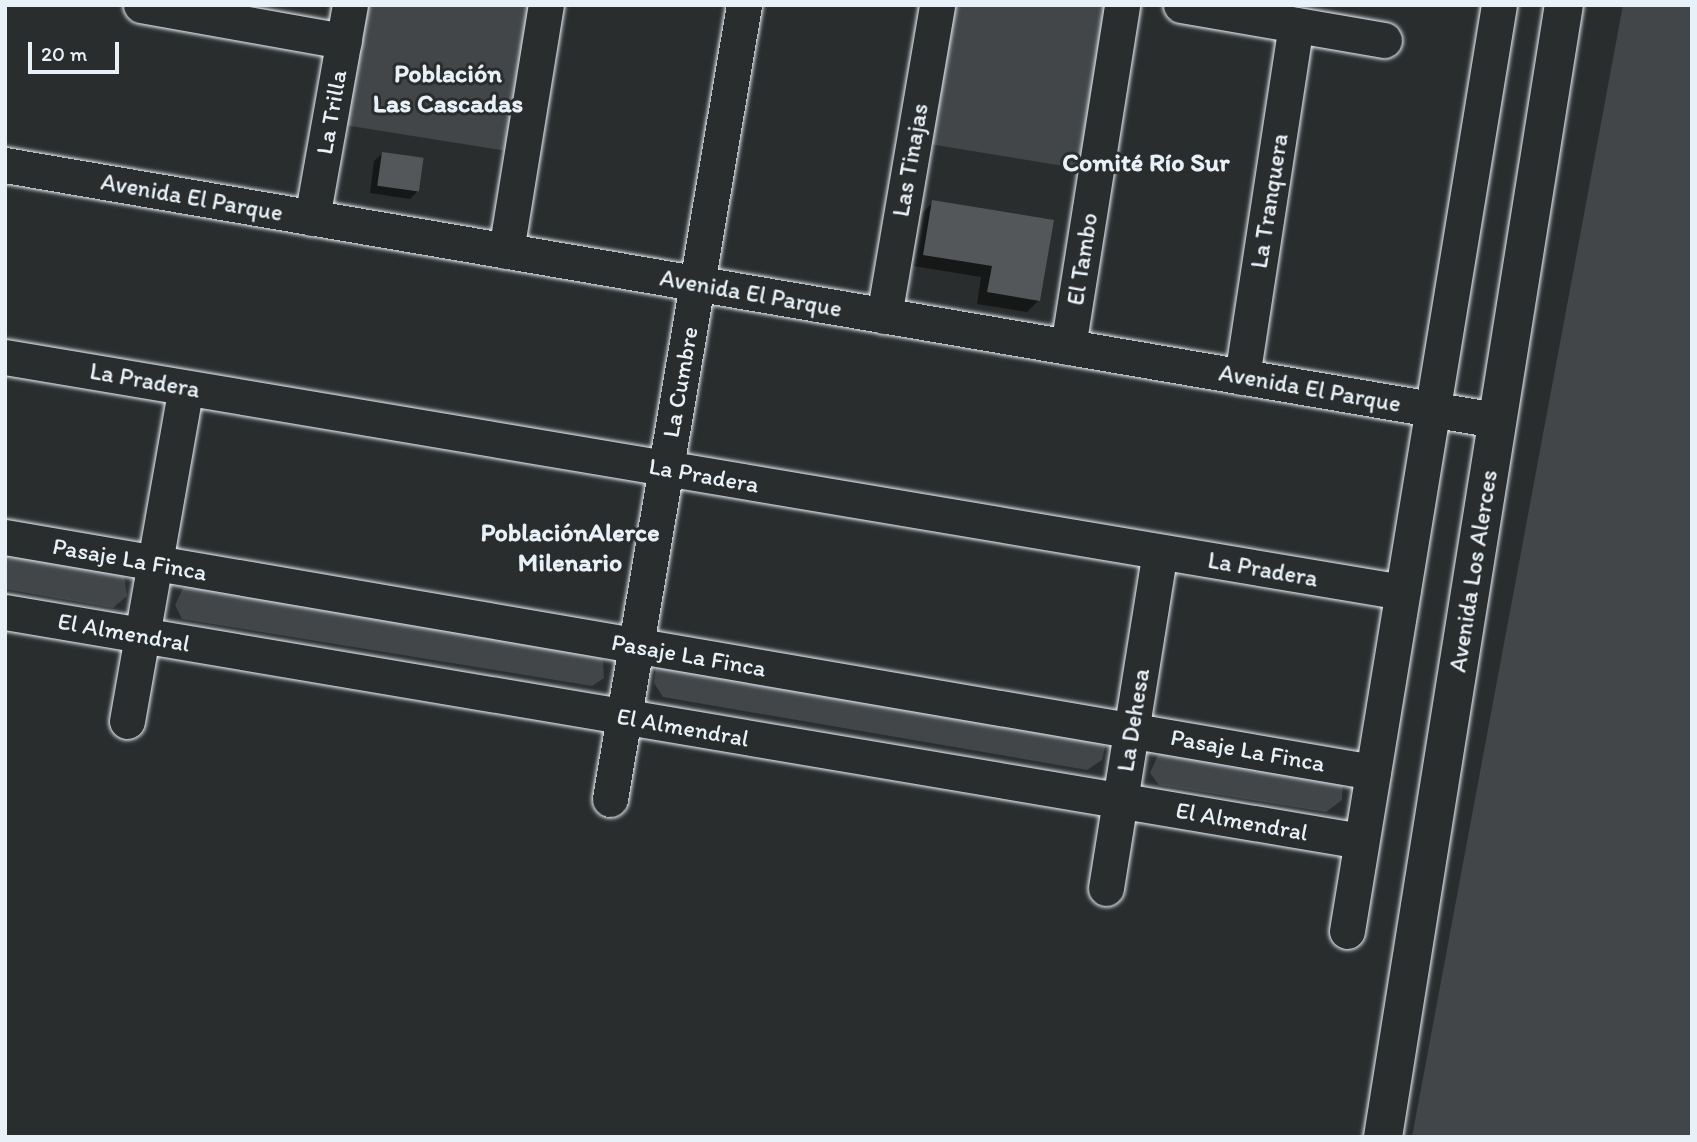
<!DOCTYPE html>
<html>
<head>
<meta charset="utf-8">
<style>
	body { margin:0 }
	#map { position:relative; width:1697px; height:1142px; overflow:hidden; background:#2a2d2e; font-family:Itim,sans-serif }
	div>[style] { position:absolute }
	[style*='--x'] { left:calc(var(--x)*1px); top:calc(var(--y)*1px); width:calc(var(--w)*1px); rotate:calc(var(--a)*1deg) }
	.green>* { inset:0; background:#424648 }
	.shadow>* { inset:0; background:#0007 }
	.building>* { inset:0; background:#535759; transform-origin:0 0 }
	.roads { filter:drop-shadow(0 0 2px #e8f1f8) drop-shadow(0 0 2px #e8f1f8) }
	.minor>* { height:35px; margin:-17.5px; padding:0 17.5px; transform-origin:17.5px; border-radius:17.5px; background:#2a2d2e }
	.major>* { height:38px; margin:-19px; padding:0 19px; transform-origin:19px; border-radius:19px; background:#2a2d2e }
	span { translate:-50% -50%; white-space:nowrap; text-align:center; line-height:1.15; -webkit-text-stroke:6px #2a2d2e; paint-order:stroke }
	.street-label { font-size:24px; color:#e8f1f8 }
	.neighbourhood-label { font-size:26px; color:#e8f1f8; font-weight:700 }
	.frame { position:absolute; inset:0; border:7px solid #e8f1f8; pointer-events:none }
	.scale { position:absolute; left:28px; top:42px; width:91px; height:32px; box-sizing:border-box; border:4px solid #e8f1f8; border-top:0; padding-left:9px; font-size:21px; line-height:24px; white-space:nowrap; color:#e8f1f8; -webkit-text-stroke:5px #2a2d2e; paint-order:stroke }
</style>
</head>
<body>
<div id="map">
	<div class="green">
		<i style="clip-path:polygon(358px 5px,537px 5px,513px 152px,338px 124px)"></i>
		<i style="clip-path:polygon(945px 5px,1105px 5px,1088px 170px,923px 143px)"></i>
		<i style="clip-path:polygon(1623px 5px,1692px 5px,1692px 1137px,1412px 1137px)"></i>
		<i style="clip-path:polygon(5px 547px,123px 567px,127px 596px,113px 608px,5px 589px)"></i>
		<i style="clip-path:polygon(188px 578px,602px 647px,604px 678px,592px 686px,182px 619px,175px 605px)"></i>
		<i style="clip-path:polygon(669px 657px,1098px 732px,1105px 747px,1102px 760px,1087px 770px,663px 697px,654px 683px,656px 668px)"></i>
		<i style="clip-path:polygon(1163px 744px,1343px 775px,1342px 800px,1326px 812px,1159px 785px,1150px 773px)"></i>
	</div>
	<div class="shadow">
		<i style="clip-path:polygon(382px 154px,417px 192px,410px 199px,370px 193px,374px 161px)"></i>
		<i style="clip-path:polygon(933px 202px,1039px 300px,1027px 312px,977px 304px,981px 277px,913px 266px,921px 214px)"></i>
	</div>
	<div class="building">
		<i style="left:382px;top:152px;width:42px;height:34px;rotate:8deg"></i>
		<i style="clip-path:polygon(932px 200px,1054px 220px,1040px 301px,987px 292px,992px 266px,923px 255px)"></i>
	</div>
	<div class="roads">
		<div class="minor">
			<i style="--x:141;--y:5;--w:206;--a:10.1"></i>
			<i style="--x:1181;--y:5;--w:206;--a:9.8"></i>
			<i style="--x:5;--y:165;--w:1513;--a:9.71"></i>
			<i style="--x:312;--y:218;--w:216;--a:-79.9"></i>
			<i style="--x:506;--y:251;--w:249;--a:-80.8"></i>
			<i style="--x:884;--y:316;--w:315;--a:-80.3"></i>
			<i style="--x:1068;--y:347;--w:346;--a:-81"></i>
			<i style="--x:5;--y:357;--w:1417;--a:9.55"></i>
			<i style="--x:1242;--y:377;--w:356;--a:-81.3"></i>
			<i style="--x:5;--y:537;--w:1388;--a:9.75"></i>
			<i style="--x:5;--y:612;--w:1375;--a:9.59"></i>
			<i style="--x:127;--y:721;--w:338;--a:-80"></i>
			<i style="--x:610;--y:799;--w:805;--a:-80.42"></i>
			<i style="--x:1106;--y:888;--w:340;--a:-80.9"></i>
			<i style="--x:1347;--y:931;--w:938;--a:-80.68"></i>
		</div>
		<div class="major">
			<i style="--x:1383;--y:1137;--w:1146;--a:-80.92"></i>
		</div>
	</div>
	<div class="street-label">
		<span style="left:331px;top:112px;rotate:-80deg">La Trilla</span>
		<span style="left:910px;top:160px;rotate:-80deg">Las Tinajas</span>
		<span style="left:192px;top:197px;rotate:10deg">Avenida El Parque</span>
		<span style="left:1269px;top:201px;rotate:-81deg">La Tranquera</span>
		<span style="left:1082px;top:259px;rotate:-81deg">El Tambo</span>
		<span style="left:751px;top:293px;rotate:10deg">Avenida El Parque</span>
		<span style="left:145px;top:380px;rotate:10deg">La Pradera</span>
		<span style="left:680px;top:382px;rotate:-80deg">La Cumbre</span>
		<span style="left:1310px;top:388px;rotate:10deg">Avenida El Parque</span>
		<span style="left:704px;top:475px;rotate:10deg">La Pradera</span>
		<span style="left:130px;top:559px;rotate:10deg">Pasaje La Finca</span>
		<span style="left:1263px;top:569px;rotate:10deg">La Pradera</span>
		<span style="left:1473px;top:571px;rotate:-81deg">Avenida Los Alerces</span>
		<span style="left:124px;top:632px;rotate:10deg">El Almendral</span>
		<span style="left:689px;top:655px;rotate:10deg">Pasaje La Finca</span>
		<span style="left:1133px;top:720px;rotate:-81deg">La Dehesa</span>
		<span style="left:683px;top:727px;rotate:10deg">El Almendral</span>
		<span style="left:1248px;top:750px;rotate:10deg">Pasaje La Finca</span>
		<span style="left:1242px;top:821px;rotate:10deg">El Almendral</span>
	</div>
	<div class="neighbourhood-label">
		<span style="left:448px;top:89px">Población<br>Las Cascadas</span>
		<span style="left:1146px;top:163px">Comité Río Sur</span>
		<span style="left:570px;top:548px">PoblaciónAlerce<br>Milenario</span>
	</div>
	<div class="frame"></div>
	<div class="scale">20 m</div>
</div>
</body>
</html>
